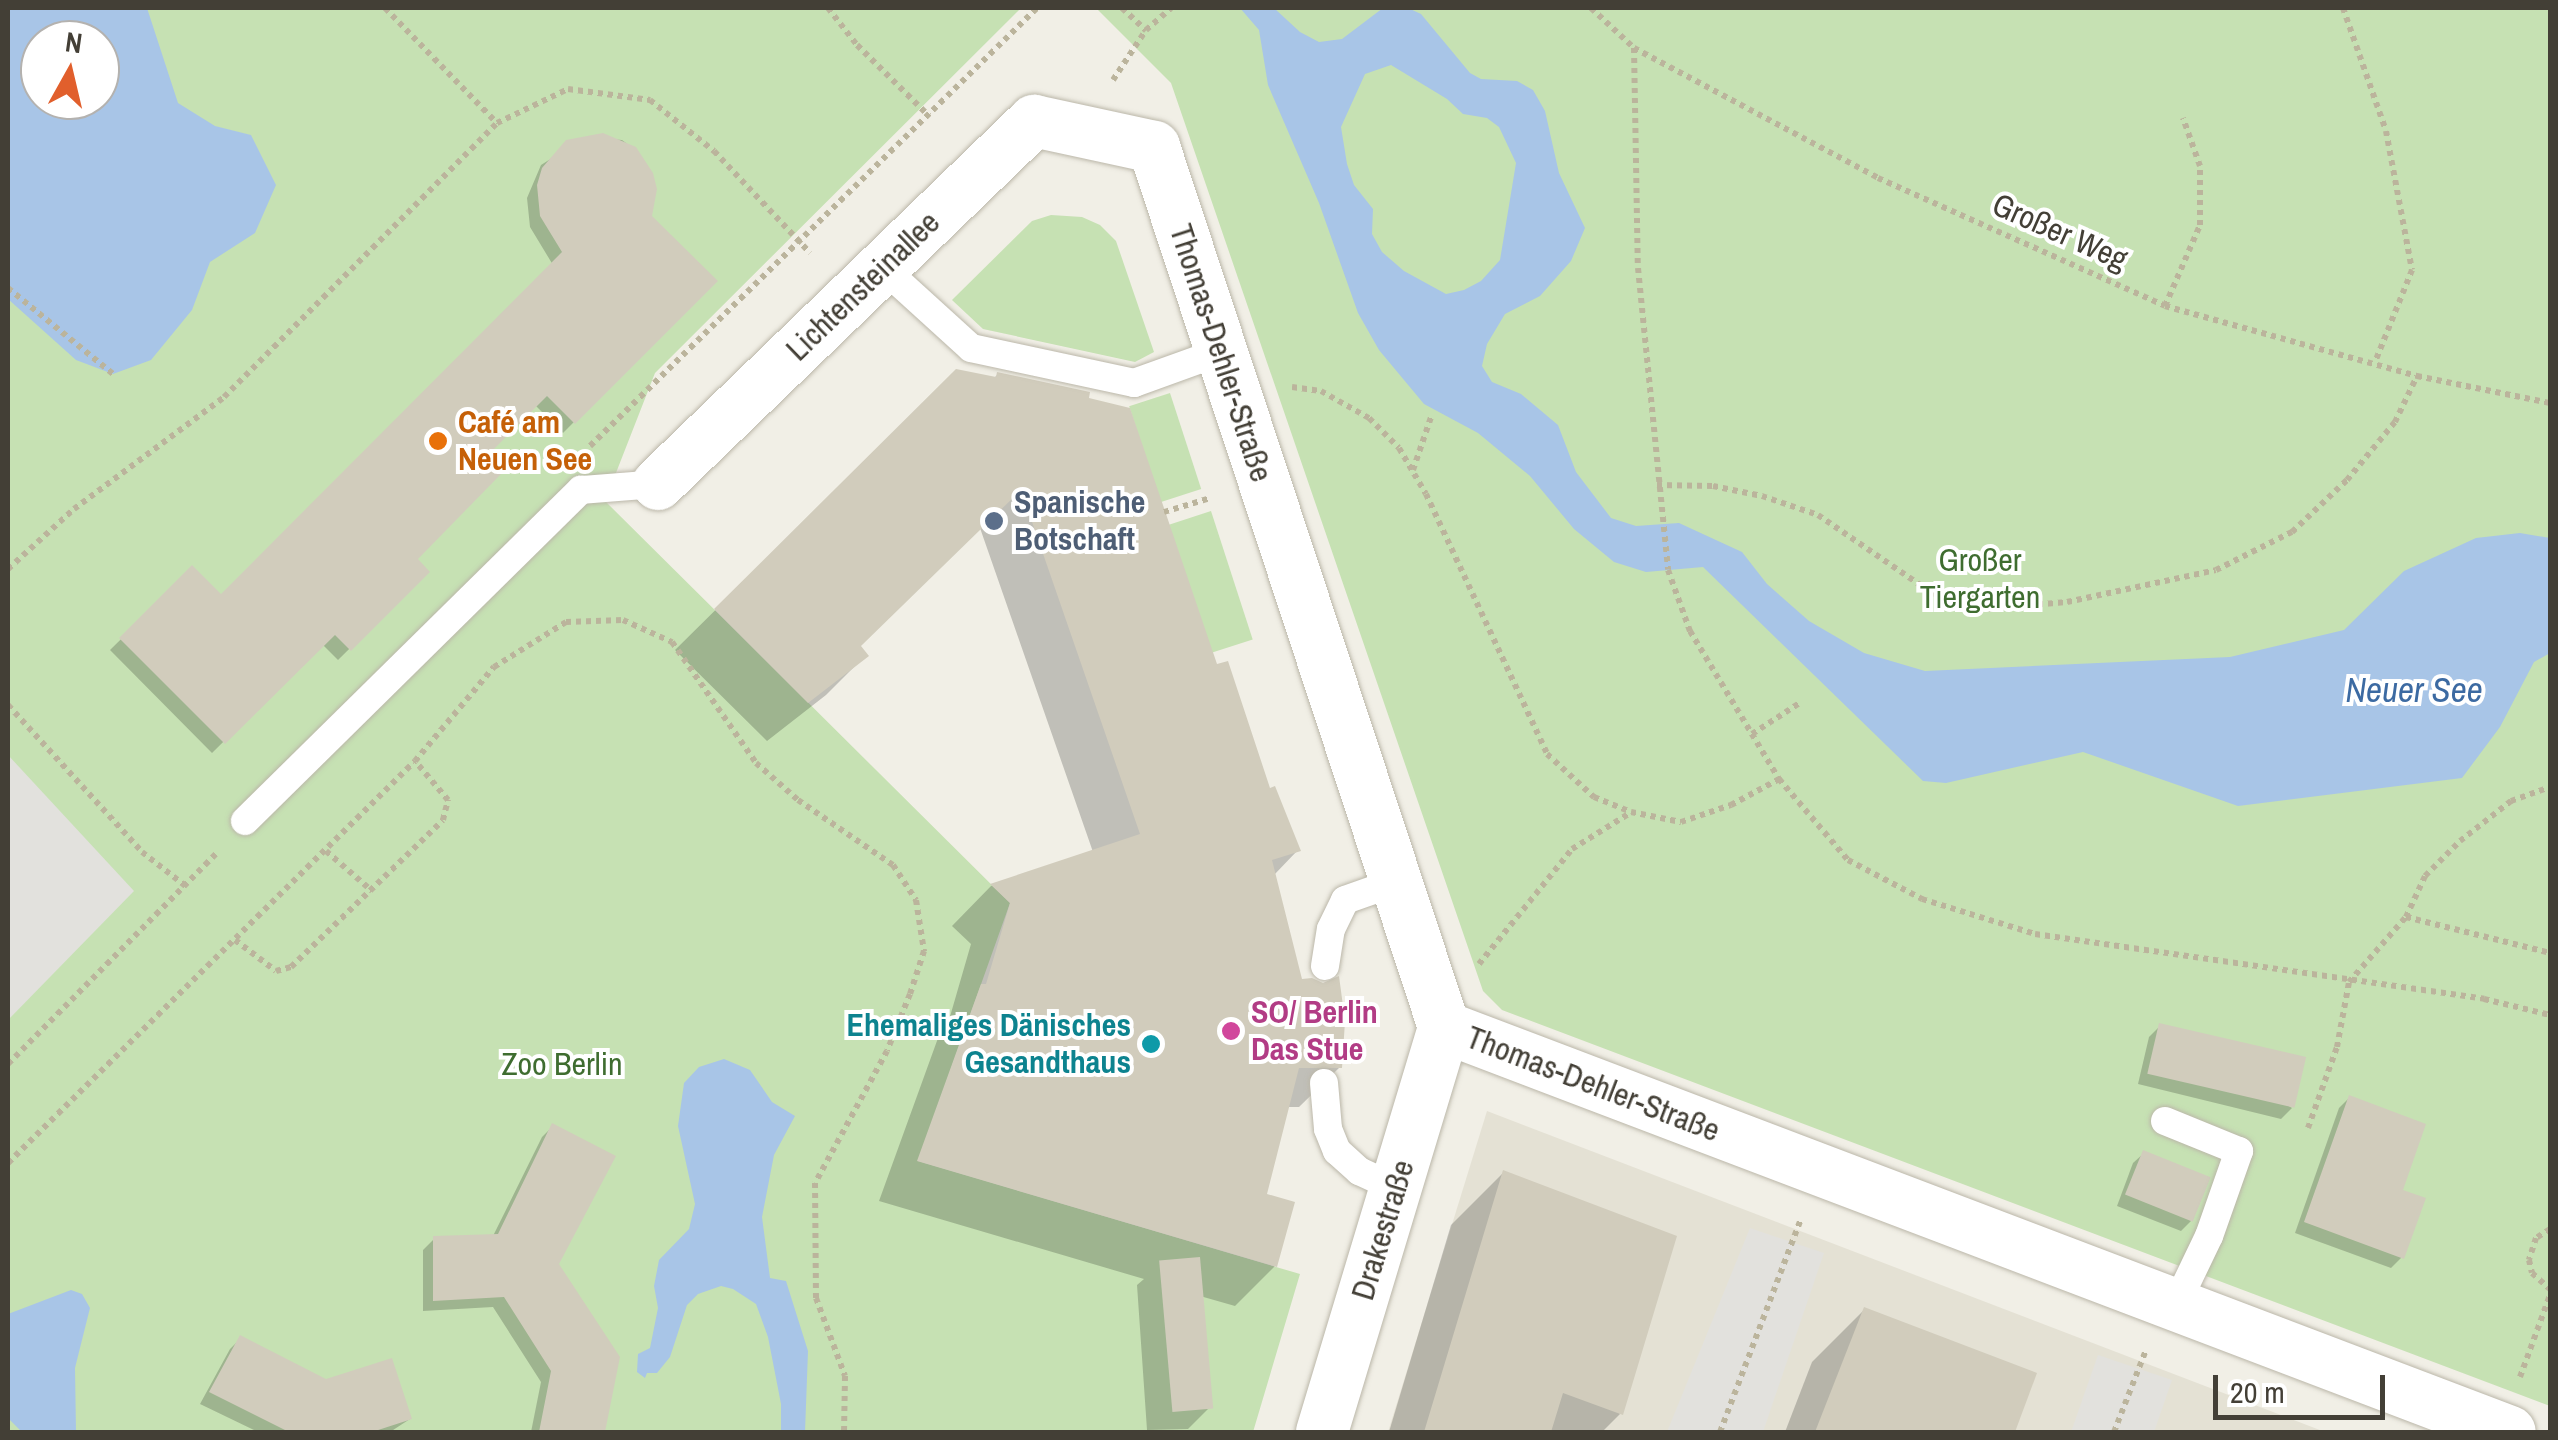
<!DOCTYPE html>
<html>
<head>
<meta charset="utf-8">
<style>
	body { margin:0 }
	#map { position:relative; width:2558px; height:1440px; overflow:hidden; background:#f1efe6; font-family:"Archivo Narrow",sans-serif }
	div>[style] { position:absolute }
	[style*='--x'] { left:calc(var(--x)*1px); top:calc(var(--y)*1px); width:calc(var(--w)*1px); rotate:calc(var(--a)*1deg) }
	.residential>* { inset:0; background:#e4e1d4 }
	.green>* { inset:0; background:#c6e1b3; transform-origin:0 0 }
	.parking>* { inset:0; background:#e2e1dd }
	.water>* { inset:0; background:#a8c5e7 }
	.shadow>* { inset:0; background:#0003 }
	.building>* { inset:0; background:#d1ccbc; transform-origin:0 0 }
	.path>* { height:6px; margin-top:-3px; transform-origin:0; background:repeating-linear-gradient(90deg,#bbb49c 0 5px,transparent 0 10px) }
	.roads { filter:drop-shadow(0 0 2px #bbb7a9) drop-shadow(0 0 2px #bbb7a9) }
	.lane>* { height:28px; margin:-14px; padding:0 14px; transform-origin:14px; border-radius:14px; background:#fff }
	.street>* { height:52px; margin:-26px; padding:0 26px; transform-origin:26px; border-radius:26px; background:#fff }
	.dots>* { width:28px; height:28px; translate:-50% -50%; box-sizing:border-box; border:5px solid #fff; border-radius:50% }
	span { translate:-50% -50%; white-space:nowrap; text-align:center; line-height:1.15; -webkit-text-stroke:8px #fff; paint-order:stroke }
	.street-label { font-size:32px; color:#433f36 }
	.food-label { font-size:32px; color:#c56008; font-weight:700 }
	.left { translate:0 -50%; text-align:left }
	.service-label { font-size:32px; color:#4e5e75; font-weight:700 }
	.park-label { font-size:32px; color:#3f6d30 }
	.hotel-label { font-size:32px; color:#b23c85; font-weight:700 }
	.culture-label { font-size:32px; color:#0d838f; font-weight:700 }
	.right { translate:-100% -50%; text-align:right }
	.water-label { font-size:35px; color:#3c6aa2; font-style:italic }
	.frame { position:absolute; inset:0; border:10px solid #433f36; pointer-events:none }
	.north { position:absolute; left:20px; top:20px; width:100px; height:100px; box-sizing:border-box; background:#fff; border:2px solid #b4b2af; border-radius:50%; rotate:8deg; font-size:28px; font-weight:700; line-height:40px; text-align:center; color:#433f36 }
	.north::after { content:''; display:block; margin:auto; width:35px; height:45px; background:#e15f2c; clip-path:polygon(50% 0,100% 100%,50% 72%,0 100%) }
	.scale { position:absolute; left:2213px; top:1375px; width:172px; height:45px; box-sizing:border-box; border:5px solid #433f36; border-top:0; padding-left:12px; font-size:30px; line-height:35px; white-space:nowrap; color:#433f36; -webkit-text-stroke:8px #fff; paint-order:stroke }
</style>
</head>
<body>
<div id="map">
	<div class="residential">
		<i style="clip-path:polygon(1487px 1111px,2325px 1432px,1388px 1432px)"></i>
	</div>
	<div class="green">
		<i style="clip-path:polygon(evenodd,8px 8px,1021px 8px,655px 373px,605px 501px,1010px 903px,918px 1161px,1300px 1274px,1253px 1432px,8px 1432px,8px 8px,40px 40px,100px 40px,100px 100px,40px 100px,40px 40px)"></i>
		<i style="clip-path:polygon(1096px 8px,2550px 8px,2550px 1406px,1502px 1010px,1483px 991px,1171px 83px)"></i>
		<i style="clip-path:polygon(1051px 215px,1082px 217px,1100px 225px,1116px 241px,1154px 352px,1135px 362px,983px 329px,952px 300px,1032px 221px)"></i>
		<i style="left:1170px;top:393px;width:101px;height:43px;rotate:72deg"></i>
		<i style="left:1211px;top:511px;width:135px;height:45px;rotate:72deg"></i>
	</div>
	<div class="parking">
		<i style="clip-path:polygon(8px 755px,134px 891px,8px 1020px)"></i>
		<i style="clip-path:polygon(1750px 1228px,1824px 1253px,1763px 1432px,1667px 1432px)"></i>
		<i style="clip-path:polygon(2098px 1355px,2172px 1380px,2154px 1432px,2071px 1432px)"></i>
	</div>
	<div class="water">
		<i style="clip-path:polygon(evenodd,8px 8px,147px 8px,178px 103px,215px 126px,251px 135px,276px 185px,255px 233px,210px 262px,192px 310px,151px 360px,113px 374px,76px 360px,8px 299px,8px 8px,40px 40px,100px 40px,100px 100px,40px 100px,40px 40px)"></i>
		<i style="clip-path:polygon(evenodd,1240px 8px,1274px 8px,1300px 32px,1319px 42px,1342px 39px,1383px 8px,1408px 8px,1421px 14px,1470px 73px,1481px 79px,1517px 81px,1533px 90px,1545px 111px,1559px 173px,1585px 228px,1571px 261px,1540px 296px,1505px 314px,1487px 344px,1482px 366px,1492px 382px,1521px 394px,1558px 425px,1576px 472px,1611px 518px,1636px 526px,1679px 523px,1742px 552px,1767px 584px,1809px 621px,1864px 653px,1925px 671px,2230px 657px,2344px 630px,2404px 571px,2476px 538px,2520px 533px,2550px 538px,2550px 653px,2534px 662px,2500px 727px,2462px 778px,2238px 806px,2083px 752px,1946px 783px,1923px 781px,1703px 567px,1646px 572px,1614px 562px,1574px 529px,1530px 476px,1478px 433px,1424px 404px,1379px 350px,1358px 313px,1319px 203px,1268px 85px,1259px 30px,1240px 8px,1391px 65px,1447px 99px,1463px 114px,1487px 118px,1499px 127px,1516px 163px,1500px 260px,1481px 281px,1464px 290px,1446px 294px,1404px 271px,1382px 252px,1372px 234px,1373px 209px,1354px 185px,1347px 164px,1341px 127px,1365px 74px,1391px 65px)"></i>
		<i style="clip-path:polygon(724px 1059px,750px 1070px,772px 1102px,795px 1116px,774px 1155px,762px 1217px,770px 1278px,786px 1281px,808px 1351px,805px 1432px,781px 1432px,781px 1404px,768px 1337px,756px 1304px,733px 1289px,721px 1286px,698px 1294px,687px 1305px,670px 1357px,657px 1373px,647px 1373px,645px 1378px,637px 1372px,638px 1354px,650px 1348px,658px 1308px,654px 1286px,659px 1260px,689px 1229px,695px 1204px,678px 1126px,684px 1083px,699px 1067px)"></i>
		<i style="clip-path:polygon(71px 1290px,82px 1294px,90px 1308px,75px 1368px,76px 1432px,22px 1432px,8px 1418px,8px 1314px)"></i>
	</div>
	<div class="shadow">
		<i style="clip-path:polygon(585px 137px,622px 140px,634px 149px,649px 217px,714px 281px,563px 433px,535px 405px,482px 458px,414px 559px,427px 572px,338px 660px,322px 644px,212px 753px,110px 650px,192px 569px,221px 597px,553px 265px,530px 227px,527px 198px,541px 165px)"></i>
		<i style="clip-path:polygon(956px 372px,993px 379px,998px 374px,1086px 400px,1298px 850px,1274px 875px,1300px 982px,1340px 1067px,1299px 1107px,1286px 1107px,1264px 1196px,1275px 1266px,1235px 1306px,1200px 1296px,1210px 1407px,1188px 1429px,1147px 1430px,1137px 1285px,1144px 1279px,879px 1201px,942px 1027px,949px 1020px,971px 944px,952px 926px,991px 886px,1093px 852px,980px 528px,858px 646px,866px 655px,826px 695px,767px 741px,675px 650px)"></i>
		<i style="clip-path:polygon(2160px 1026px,2292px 1108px,2281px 1119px,2138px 1084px,2149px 1037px)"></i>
		<i style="clip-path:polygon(2350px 1097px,2400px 1192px,2402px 1257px,2391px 1268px,2295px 1233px,2339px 1108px)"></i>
		<i style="clip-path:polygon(553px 1126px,556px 1265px,618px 1358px,602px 1432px,531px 1432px,541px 1382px,493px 1307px,423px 1311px,423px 1250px,434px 1239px,493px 1236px,542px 1137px)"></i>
		<i style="clip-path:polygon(2144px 1153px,2192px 1220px,2181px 1231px,2117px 1206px,2133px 1163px)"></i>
		<i style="clip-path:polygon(1503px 1173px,1620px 1414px,1602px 1432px,1389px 1432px,1451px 1225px)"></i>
		<i style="clip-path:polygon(1864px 1310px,2034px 1374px,2012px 1432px,1785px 1432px,1812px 1362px)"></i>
		<i style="clip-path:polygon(241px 1338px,326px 1381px,410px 1419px,390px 1432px,258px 1432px,200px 1404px,230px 1349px)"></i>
	</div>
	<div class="building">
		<i style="clip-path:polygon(603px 133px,636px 147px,653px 173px,657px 189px,652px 216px,718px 281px,575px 424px,547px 396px,485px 458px,502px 473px,418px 559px,430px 572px,351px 651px,335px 635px,225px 744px,119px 638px,192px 565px,221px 594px,562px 252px,540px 216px,537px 185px,542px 168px,566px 140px)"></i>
		<i style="clip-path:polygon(956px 369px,996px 377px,997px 372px,1090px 392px,1089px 398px,1130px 408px,1217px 664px,1228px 661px,1270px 788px,1275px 786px,1301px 851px,1272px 860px,1302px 979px,1312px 978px,1323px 983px,1339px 976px,1345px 1021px,1342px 1068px,1299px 1068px,1267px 1194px,1295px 1202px,1277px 1267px,917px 1161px,981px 984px,986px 984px,1010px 903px,990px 884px,1140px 834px,1021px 490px,861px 646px,869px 656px,808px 703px,714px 609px)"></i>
		<i style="left:2159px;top:1023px;width:151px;height:52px;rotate:13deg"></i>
		<i style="clip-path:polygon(2349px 1095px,2426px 1124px,2403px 1190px,2426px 1198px,2404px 1259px,2304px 1222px)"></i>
		<i style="clip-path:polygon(552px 1123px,616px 1156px,559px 1264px,620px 1357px,605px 1432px,539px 1432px,551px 1371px,504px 1297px,433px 1301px,433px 1236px,498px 1234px)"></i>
		<i style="left:2143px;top:1150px;width:73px;height:48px;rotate:22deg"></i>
		<i style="clip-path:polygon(1503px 1170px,1677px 1236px,1623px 1415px,1563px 1393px,1551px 1432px,1424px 1432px)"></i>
		<i style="left:1200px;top:1257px;width:152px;height:41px;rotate:85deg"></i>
		<i style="clip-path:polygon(1864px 1307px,2037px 1373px,2015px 1432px,1815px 1432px)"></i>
		<i style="clip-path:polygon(240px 1335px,326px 1379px,392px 1358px,412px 1419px,372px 1432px,289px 1432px,209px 1392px)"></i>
	</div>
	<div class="path">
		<i style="--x:385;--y:8;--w:161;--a:45.8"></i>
		<i style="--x:828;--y:8;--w:47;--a:51.9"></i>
		<i style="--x:857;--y:45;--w:101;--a:44.6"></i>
		<i style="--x:1122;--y:8;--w:33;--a:43"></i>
		<i style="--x:1591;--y:8;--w:59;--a:42.9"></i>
		<i style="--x:1634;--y:48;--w:276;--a:28"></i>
		<i style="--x:1878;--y:178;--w:314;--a:24"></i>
		<i style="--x:2165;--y:306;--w:262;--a:15.5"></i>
		<i style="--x:2417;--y:376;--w:136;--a:11.5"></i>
		<i style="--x:2343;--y:8;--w:130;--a:70.7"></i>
		<i style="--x:2386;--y:131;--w:141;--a:79.4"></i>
		<i style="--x:2412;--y:270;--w:99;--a:111.9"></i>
		<i style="--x:1634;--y:48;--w:220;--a:89"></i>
		<i style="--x:1638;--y:268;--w:303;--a:84.3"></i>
		<i style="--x:1668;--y:570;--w:65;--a:70.2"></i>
		<i style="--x:1690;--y:631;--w:173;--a:59"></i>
		<i style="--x:1779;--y:779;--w:106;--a:49.6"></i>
		<i style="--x:1848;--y:860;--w:84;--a:27.8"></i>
		<i style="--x:1922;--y:899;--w:118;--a:17.2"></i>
		<i style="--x:2035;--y:934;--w:454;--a:8.2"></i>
		<i style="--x:2484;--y:999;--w:68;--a:13.6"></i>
		<i style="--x:1113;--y:80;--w:60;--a:-56.6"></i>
		<i style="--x:1146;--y:30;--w:33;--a:-41"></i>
		<i style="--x:8;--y:288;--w:136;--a:39.3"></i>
		<i style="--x:2165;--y:306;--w:88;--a:-66.6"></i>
		<i style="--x:2200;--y:225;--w:59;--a:-90"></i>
		<i style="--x:2200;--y:166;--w:51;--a:-109.5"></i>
		<i style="--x:1292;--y:387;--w:29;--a:8"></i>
		<i style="--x:1321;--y:391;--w:55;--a:29.4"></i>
		<i style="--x:1369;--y:418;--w:42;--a:45"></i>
		<i style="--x:1399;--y:448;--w:53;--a:59.6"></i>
		<i style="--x:1426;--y:494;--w:287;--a:65"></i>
		<i style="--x:1547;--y:754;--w:64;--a:42.5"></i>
		<i style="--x:1594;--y:797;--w:40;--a:22"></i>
		<i style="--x:1631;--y:812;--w:51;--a:11.3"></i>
		<i style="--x:1681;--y:822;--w:53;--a:-18.8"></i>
		<i style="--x:1731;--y:805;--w:55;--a:-28.4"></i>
		<i style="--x:590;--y:446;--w:626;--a:-44.42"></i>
		<i style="--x:1413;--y:470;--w:56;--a:-71.2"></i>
		<i style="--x:1657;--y:485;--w:56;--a:1"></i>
		<i style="--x:1713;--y:486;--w:50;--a:11.5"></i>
		<i style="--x:1762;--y:496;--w:59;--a:18.7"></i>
		<i style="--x:1818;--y:515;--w:138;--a:34.4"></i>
		<i style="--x:1932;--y:593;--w:58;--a:15.9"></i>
		<i style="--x:1988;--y:609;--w:79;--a:-5.1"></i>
		<i style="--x:2067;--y:602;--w:152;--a:-12.1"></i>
		<i style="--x:2216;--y:570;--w:85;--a:-26.6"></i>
		<i style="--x:2292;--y:532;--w:76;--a:-43.4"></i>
		<i style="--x:2347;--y:480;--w:75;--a:-50.4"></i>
		<i style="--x:2395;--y:422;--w:51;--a:-64.4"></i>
		<i style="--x:1164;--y:512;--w:48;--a:-16.9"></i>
		<i style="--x:8;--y:569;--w:89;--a:-42.3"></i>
		<i style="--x:74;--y:509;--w:187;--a:-36.7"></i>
		<i style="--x:224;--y:397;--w:387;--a:-45.1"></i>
		<i style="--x:497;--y:123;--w:79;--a:-25.6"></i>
		<i style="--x:568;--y:89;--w:83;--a:7.6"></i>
		<i style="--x:650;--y:100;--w:82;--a:38.6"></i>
		<i style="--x:714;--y:151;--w:140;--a:46.7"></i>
		<i style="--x:8;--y:705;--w:199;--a:47.6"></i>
		<i style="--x:142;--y:852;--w:57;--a:37.9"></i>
		<i style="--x:1752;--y:734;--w:59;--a:-33.1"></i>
		<i style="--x:326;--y:851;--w:61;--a:41"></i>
		<i style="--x:2406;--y:917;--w:148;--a:14"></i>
		<i style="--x:235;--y:940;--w:51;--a:37.1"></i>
		<i style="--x:276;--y:971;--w:16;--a:-15"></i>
		<i style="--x:291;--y:967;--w:211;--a:-44"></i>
		<i style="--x:443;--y:820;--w:21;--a:-76"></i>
		<i style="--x:448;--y:800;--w:51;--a:-130.2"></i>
		<i style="--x:1479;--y:964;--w:148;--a:-51"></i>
		<i style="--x:1572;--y:849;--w:68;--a:-31.8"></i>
		<i style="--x:1345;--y:1021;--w:38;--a:0"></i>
		<i style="--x:8;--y:1064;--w:298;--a:-45.3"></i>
		<i style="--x:2308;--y:1128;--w:86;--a:-70.3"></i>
		<i style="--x:2337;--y:1047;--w:66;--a:-79.5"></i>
		<i style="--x:2349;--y:982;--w:86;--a:-48.8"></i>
		<i style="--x:2406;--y:917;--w:45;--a:-65.1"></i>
		<i style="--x:2425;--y:876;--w:49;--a:-45"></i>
		<i style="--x:2460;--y:841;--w:65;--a:-38.1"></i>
		<i style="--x:2511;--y:801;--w:41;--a:-19.7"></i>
		<i style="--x:8;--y:1163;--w:572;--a:-44.65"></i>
		<i style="--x:415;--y:761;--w:123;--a:-50"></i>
		<i style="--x:494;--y:667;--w:85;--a:-32"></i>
		<i style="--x:566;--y:622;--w:57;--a:-2"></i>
		<i style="--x:623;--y:620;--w:54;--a:24.2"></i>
		<i style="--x:672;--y:642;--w:147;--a:55.2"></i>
		<i style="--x:756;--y:763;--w:56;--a:41.4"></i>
		<i style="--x:798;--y:800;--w:115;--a:34.4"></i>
		<i style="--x:893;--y:865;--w:42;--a:56.7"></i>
		<i style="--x:916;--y:900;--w:52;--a:81.1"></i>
		<i style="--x:924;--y:951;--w:45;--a:108"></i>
		<i style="--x:910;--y:994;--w:61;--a:112"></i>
		<i style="--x:887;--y:1051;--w:150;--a:118.6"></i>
		<i style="--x:815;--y:1183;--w:115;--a:89.5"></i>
		<i style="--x:816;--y:1298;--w:83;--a:69.6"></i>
		<i style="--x:845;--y:1376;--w:56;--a:91"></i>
		<i style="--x:2550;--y:1229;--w:17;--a:147"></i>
		<i style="--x:2536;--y:1238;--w:23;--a:108"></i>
		<i style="--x:2529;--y:1260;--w:13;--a:77"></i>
		<i style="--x:2532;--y:1273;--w:24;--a:42"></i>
		<i style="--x:2520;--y:1377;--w:87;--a:-69.9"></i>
		<i style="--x:1720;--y:1432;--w:228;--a:-69.2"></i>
		<i style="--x:2114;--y:1432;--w:88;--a:-68.7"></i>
	</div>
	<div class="roads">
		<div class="lane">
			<i style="--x:882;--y:267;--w:120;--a:42.3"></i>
			<i style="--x:971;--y:348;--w:167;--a:12.1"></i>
			<i style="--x:1134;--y:383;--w:91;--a:-19.8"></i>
			<i style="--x:245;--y:821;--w:472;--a:-44.6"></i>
			<i style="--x:581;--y:490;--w:77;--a:-4.5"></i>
			<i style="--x:1325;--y:966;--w:37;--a:-81"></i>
			<i style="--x:1331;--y:929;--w:32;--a:-64"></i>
			<i style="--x:1345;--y:900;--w:54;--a:-19.4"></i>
			<i style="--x:1324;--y:1083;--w:46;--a:85"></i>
			<i style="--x:1328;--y:1129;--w:24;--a:68"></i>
			<i style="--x:1337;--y:1151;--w:30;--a:42"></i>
			<i style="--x:1359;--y:1171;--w:41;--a:24.7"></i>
			<i style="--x:2165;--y:1121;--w:80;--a:22.1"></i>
			<i style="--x:2239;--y:1151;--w:90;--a:109.4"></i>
			<i style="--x:2209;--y:1236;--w:76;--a:115.6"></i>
		</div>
		<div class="street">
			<i style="--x:658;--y:484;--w:523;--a:-43.99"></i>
			<i style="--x:1034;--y:121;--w:123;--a:12.2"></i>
			<i style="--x:1154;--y:147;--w:927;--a:71.76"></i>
			<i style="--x:1444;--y:1027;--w:1140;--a:20.8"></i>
			<i style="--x:1322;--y:1432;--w:423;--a:-73.2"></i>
		</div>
	</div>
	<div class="dots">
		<i style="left:438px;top:441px;background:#e8710a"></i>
		<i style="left:994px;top:521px;background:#5c6f8a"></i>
		<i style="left:1231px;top:1031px;background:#d1479c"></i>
		<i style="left:1151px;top:1044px;background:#0f9aa8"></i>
	</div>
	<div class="street-label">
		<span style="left:2060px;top:232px;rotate:24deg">Großer Weg</span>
		<span style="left:863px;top:286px;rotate:-44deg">Lichtensteinallee</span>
		<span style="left:1221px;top:353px;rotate:72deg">Thomas-Dehler-Straße</span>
		<span style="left:1593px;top:1084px;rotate:21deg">Thomas-Dehler-Straße</span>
		<span style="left:1383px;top:1230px;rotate:-73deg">Drakestraße</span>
	</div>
	<div class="food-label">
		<span class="left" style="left:458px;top:441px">Café am<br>Neuen See</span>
	</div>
	<div class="service-label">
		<span class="left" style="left:1014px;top:521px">Spanische<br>Botschaft</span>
	</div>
	<div class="park-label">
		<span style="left:1980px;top:579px">Großer<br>Tiergarten</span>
		<span style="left:562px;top:1064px">Zoo Berlin</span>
	</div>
	<div class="hotel-label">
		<span class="left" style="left:1251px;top:1031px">SO/ Berlin<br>Das Stue</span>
	</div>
	<div class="culture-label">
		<span class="right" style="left:1131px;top:1044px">Ehemaliges Dänisches<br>Gesandthaus</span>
	</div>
	<div class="water-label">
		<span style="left:2414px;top:690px">Neuer See</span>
	</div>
	<div class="frame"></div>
	<div class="north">N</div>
	<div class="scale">20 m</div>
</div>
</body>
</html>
